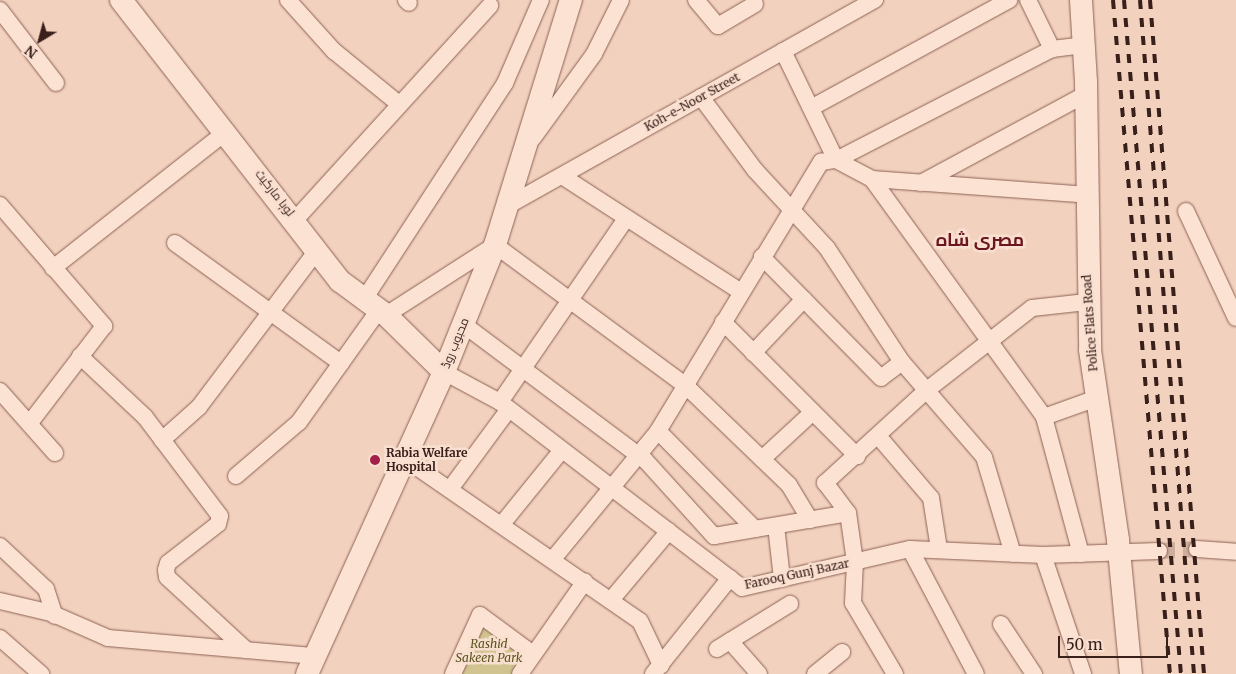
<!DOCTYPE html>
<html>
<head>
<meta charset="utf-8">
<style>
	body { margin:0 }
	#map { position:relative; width:1236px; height:674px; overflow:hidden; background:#f2d2be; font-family:Merriweather,Cairo,serif }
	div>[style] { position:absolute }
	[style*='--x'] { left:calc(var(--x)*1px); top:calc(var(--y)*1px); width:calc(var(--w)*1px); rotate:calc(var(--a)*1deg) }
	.green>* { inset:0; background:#d1c491 }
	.street-tunnel>* { height:16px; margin-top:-8px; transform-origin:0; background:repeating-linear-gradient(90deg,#cdae9d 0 16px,transparent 0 24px) }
	.roads { filter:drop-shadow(0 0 1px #8d6155) drop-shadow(0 0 1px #8d6155) }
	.street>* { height:16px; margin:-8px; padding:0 8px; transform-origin:8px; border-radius:8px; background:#fce2d2 }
	.secondary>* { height:22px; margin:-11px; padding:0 11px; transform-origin:11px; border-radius:11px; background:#fce2d2 }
	.rail>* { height:4px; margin-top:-2px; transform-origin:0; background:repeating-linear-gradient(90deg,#3a201b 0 9px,transparent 0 18px) }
	.dots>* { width:14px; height:14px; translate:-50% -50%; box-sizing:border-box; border:2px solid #f9dfcf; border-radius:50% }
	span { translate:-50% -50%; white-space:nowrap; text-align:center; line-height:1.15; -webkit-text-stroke:5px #f9dfcf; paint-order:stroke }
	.street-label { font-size:12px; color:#3a201b }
	.poi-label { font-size:12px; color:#3a201b; font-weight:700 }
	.left { translate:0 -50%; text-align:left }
	.park-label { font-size:12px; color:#595520; font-style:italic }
	.district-label { font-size:18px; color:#6b161f; font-weight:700 }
	.north { position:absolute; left:15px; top:15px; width:50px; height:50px; -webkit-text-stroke:4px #f9dfcf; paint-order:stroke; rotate:217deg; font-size:14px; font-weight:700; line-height:20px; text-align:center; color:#3a201b }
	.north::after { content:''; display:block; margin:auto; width:18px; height:22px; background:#3a201b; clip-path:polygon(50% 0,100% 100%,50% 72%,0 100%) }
	.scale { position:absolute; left:1058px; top:636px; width:110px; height:22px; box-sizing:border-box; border:2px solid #3a201b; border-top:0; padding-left:6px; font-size:15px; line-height:18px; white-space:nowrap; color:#3a201b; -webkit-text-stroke:4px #f9dfcf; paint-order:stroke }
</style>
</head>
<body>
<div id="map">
	<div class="green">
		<i style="clip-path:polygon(480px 615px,533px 654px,520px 674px,453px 674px)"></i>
	</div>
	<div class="street-tunnel">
		<i style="--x:1159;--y:551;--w:38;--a:-3"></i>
	</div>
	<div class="roads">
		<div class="street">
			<i style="--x:288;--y:0;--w:69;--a:48"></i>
			<i style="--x:334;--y:51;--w:84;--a:39.2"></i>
			<i style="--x:406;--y:0;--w:4;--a:45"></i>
			<i style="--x:696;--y:0;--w:34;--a:50"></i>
			<i style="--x:718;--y:26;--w:43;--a:-30.7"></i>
			<i style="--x:1028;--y:0;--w:55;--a:63.9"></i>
			<i style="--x:0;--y:10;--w:92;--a:52.5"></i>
			<i style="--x:783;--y:51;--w:121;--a:64.1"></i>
			<i style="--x:836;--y:160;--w:41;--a:27.8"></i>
			<i style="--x:872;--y:179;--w:294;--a:54.1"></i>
			<i style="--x:1044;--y:417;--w:142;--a:74.9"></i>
			<i style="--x:701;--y:97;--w:91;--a:53.5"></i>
			<i style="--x:755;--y:170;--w:106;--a:47.3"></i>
			<i style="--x:827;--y:248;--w:136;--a:56.7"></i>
			<i style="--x:902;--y:362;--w:26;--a:143"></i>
			<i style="--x:881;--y:378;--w:170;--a:-134.5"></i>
			<i style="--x:811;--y:108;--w:226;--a:-28.6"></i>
			<i style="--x:533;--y:138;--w:104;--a:-54"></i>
			<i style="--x:594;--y:54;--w:60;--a:-63.4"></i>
			<i style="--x:562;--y:176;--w:213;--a:32.9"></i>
			<i style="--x:872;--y:179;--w:217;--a:4.2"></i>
			<i style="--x:921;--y:183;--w:187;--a:-28.3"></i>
			<i style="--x:0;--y:205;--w:160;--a:49.3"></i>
			<i style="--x:104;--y:326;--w:123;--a:127.4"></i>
			<i style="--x:509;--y:205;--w:420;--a:-29.3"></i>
			<i style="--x:1186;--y:211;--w:118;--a:65"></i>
			<i style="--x:295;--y:220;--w:290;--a:-47.7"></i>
			<i style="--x:175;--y:243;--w:205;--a:35.9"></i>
			<i style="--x:53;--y:268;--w:221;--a:-38.2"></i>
			<i style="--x:365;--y:298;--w:257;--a:-56.9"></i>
			<i style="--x:505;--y:83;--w:90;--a:-66.6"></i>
			<i style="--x:386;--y:315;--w:130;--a:-32.7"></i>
			<i style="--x:495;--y:245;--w:236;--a:36.4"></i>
			<i style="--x:685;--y:385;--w:144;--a:43.9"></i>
			<i style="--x:789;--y:485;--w:41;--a:59"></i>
			<i style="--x:723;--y:322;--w:190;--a:45"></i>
			<i style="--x:463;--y:324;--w:227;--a:36.8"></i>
			<i style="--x:645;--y:460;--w:103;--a:47.8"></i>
			<i style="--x:714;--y:536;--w:136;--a:-9.7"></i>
			<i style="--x:753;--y:353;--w:74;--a:-46.6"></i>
			<i style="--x:80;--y:356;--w:89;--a:43.2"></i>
			<i style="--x:145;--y:417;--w:124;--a:52.9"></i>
			<i style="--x:220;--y:516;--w:8;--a:104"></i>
			<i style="--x:218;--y:524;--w:63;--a:142"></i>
			<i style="--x:168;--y:563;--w:7;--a:106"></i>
			<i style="--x:166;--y:570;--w:7;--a:82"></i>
			<i style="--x:167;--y:577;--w:108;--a:42.7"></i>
			<i style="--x:902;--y:362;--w:125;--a:49.2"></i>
			<i style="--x:984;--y:457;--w:101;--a:73.4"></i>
			<i style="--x:444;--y:372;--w:64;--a:28.2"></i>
			<i style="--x:500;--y:402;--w:305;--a:37.5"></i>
			<i style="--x:742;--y:588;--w:172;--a:-13.1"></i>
			<i style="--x:910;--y:549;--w:133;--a:2.6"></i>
			<i style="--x:1043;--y:555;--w:116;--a:-2"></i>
			<i style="--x:0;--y:391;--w:83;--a:48.4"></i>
			<i style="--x:500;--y:402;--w:222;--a:-55.5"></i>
			<i style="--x:1044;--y:417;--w:56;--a:-19.7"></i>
			<i style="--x:658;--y:431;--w:138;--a:45.3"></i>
			<i style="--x:879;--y:437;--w:80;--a:49.6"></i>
			<i style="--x:931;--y:498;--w:52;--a:81.1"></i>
			<i style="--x:162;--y:440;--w:50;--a:-41.7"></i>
			<i style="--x:199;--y:407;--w:198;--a:-53"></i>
			<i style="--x:405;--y:459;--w:285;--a:34.6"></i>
			<i style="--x:640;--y:621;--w:49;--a:64.5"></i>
			<i style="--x:762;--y:459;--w:69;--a:-42.7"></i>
			<i style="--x:236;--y:476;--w:83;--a:-40.6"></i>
			<i style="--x:299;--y:422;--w:138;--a:-54.5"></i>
			<i style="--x:450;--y:489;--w:99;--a:-53.6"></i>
			<i style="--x:502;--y:524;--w:95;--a:-51"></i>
			<i style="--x:776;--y:526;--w:53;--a:83.5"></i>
			<i style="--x:0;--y:546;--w:63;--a:43.1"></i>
			<i style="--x:46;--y:589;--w:28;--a:72"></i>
			<i style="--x:910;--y:549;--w:141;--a:62.2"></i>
			<i style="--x:1197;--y:549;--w:39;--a:4"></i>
			<i style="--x:1043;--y:555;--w:126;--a:71.4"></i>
			<i style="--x:553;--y:559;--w:166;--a:-50.6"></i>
			<i style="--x:658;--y:431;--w:315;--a:-58.8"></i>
			<i style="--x:821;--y:162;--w:15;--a:-8"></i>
			<i style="--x:836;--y:160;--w:243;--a:-27.2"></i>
			<i style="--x:1052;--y:49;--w:32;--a:-7"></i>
			<i style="--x:611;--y:600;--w:90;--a:-50"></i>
			<i style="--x:0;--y:601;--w:52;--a:13.2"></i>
			<i style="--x:51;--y:613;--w:62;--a:23.7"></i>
			<i style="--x:108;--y:638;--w:208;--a:5"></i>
			<i style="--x:1001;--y:624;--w:60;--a:56.6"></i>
			<i style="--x:0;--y:638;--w:55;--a:41.3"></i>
			<i style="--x:730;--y:641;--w:44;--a:48.7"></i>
			<i style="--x:717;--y:649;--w:86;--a:-31.7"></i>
			<i style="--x:453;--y:674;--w:65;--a:-65.4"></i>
			<i style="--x:480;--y:615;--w:66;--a:36.3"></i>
			<i style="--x:520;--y:674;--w:113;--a:-55"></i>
			<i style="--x:653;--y:674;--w:123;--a:-51.3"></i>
			<i style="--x:815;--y:674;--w:35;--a:-39"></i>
			<i style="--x:895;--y:674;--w:82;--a:-120.6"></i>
			<i style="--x:853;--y:603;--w:41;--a:-87.2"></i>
			<i style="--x:855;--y:562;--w:49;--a:-98.1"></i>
			<i style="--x:848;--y:513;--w:38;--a:-127"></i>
			<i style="--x:825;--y:483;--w:138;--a:-42.4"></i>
			<i style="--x:927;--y:390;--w:133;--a:-38"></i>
			<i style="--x:1032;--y:308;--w:55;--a:-6.2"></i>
		</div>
		<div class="secondary">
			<i style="--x:121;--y:0;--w:356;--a:52.1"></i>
			<i style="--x:340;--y:281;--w:57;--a:36.5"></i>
			<i style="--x:386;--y:315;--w:81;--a:44.5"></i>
			<i style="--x:1081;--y:0;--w:82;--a:86.5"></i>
			<i style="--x:1086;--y:82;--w:268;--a:89.1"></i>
			<i style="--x:1090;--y:350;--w:192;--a:81.6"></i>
			<i style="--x:1118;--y:540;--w:135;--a:84.5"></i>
			<i style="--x:307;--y:674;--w:332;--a:-65.6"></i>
			<i style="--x:444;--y:372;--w:137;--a:-68.1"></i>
			<i style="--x:495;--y:245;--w:257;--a:-72.8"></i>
		</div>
	</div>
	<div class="rail">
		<i style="--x:1113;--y:0;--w:676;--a:85.17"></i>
		<i style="--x:1124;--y:0;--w:676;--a:85.17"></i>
		<i style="--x:1140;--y:0;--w:676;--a:85.42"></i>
		<i style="--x:1150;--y:0;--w:676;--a:85.42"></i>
	</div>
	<div class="dots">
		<i style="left:375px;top:460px;background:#a21f49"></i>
	</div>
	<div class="street-label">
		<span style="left:692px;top:102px;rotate:-29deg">Koh-e-Noor Street</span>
		<span style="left:275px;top:193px;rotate:52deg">لوہا مارکیٹ</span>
		<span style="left:1090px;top:323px;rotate:-94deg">Police Flats Road</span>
		<span style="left:455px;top:343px;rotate:-68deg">محبوب روڈ</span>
		<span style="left:797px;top:574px;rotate:-12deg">Farooq Gunj Bazar</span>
	</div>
	<div class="poi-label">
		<span class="left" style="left:386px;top:460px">Rabia Welfare<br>Hospital</span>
	</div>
	<div class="park-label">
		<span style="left:489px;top:651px">Rashid<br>Sakeen Park</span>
	</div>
	<div class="district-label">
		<span style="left:980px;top:240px">مصری شاہ</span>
	</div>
	<div class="north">N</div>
	<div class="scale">50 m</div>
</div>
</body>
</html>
